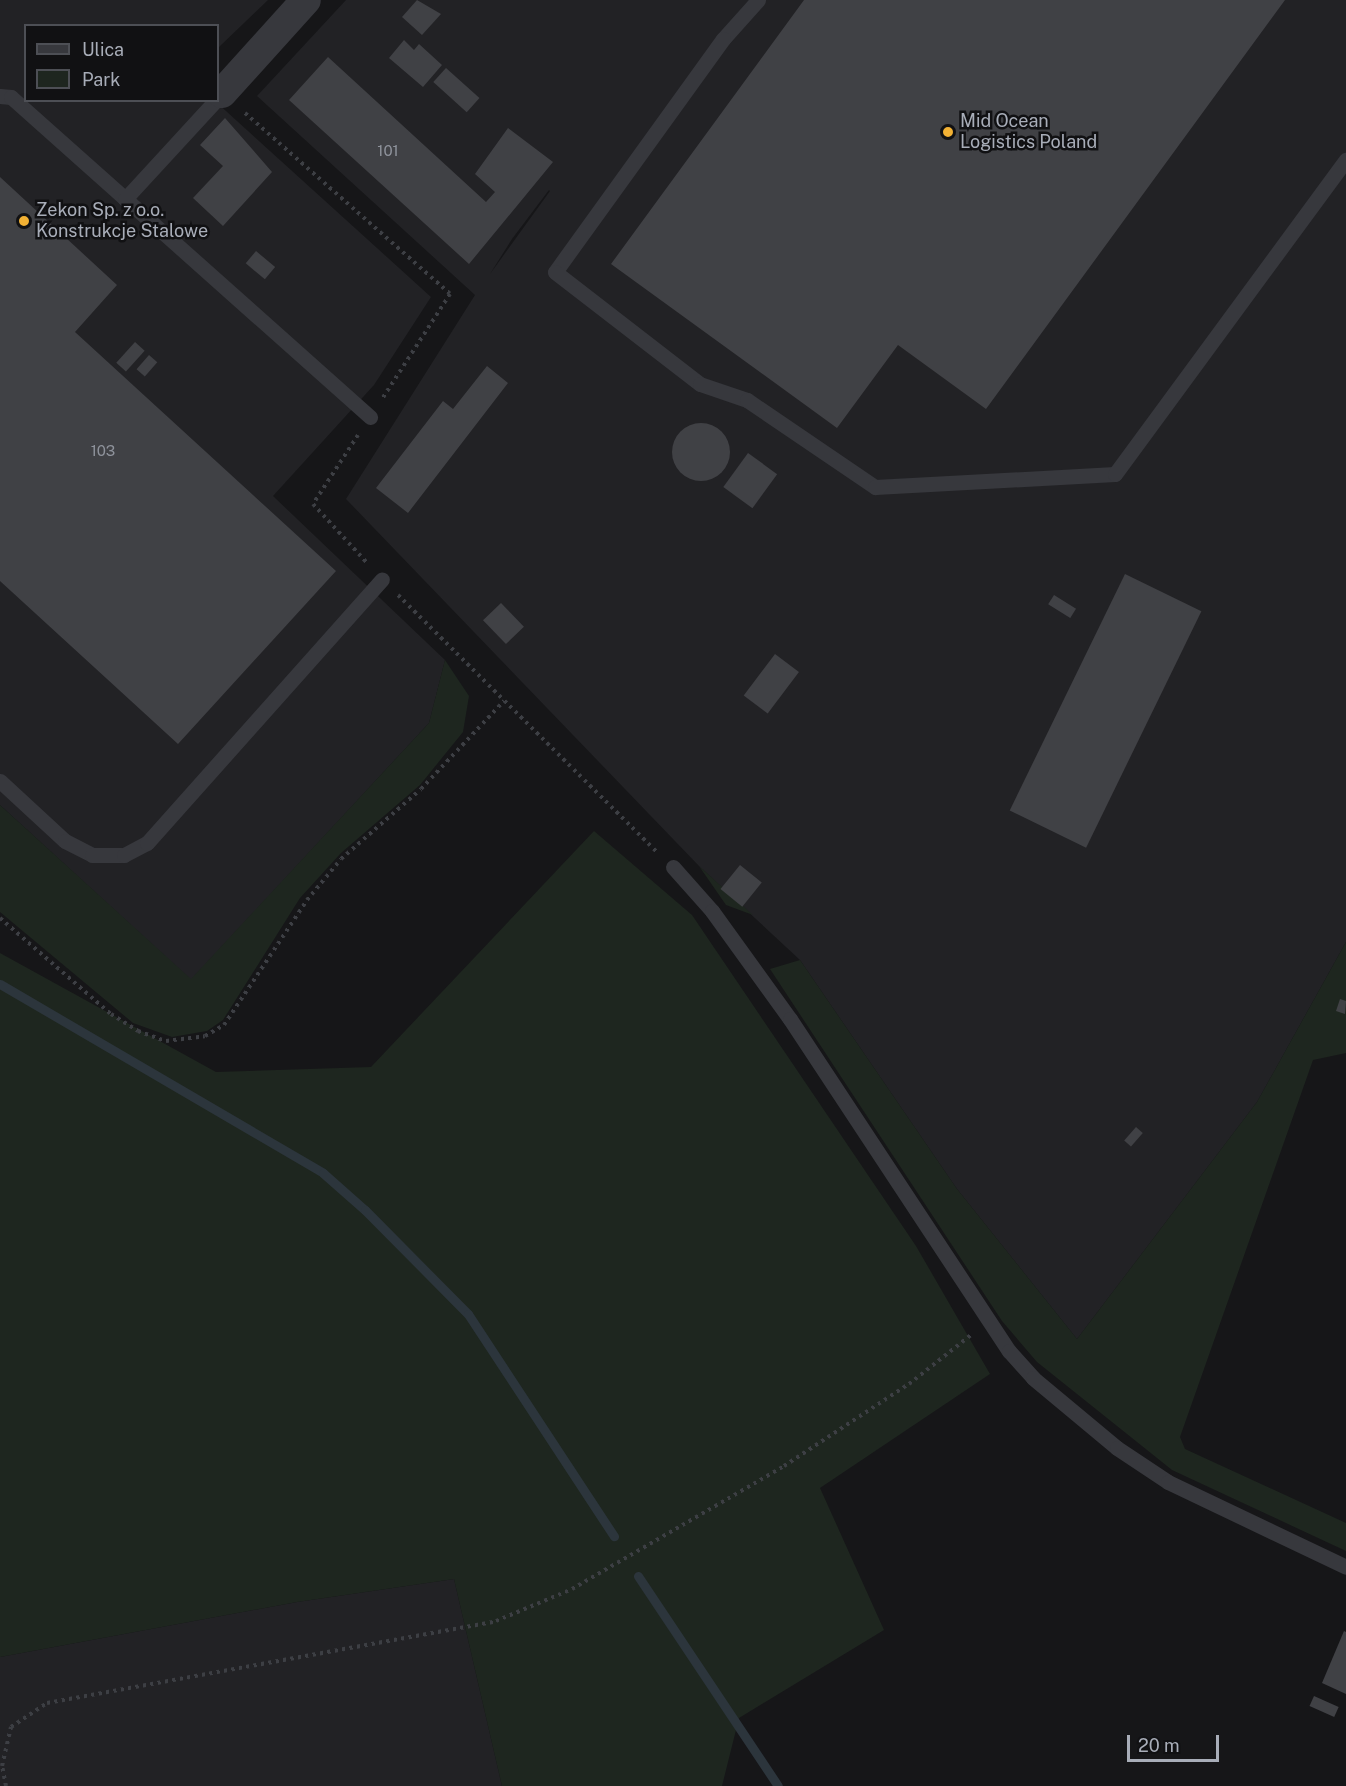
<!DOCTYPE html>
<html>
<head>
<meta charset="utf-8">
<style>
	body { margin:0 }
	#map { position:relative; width:1346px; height:1786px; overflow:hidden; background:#161618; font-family:"Public Sans",sans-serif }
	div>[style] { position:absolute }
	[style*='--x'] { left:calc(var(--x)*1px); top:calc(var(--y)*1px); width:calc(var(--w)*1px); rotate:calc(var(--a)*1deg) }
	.built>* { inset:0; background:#222225 }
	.green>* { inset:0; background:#1e261f }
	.stream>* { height:9px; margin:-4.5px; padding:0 4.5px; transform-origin:4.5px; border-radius:4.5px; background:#2c353c }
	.building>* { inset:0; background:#404145; transform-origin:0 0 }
	.round { border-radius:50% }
	.path>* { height:4px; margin-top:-2px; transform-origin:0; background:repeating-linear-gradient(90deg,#3d3f44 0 3px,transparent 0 7.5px) }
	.lane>* { height:15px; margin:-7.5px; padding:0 7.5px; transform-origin:7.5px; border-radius:7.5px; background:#37383d }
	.street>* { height:30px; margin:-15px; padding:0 15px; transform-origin:15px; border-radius:15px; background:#37383d }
	.dots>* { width:16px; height:16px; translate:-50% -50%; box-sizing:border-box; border:3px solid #111113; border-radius:50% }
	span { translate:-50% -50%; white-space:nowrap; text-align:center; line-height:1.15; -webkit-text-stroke:5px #111113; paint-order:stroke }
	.number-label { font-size:15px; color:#8e929b }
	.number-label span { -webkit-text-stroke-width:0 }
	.poi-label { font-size:18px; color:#a8adb8 }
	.left { translate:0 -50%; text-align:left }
	.legend { position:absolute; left:24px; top:24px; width:195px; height:78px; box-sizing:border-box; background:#111113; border:2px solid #4d4f55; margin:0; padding:8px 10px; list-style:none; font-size:18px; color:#a8adb8 }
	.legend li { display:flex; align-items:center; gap:12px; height:30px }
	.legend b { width:30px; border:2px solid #4d4f55 }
	.scale { position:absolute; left:1127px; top:1735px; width:92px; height:27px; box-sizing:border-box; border:3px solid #a8adb8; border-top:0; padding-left:8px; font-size:18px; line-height:21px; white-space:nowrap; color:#a8adb8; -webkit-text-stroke:4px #111113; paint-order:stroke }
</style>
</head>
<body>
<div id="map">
	<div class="built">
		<i style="clip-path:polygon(0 0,268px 0,218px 48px,218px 26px,26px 26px,26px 100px,215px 101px,431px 297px,374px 385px,273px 496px,445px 660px,429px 723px,191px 980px,0 805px)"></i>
		<i style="clip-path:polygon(evenodd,346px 0,1346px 0,1346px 942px,1257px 1102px,1077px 1339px,957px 1189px,800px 960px,699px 866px,346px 499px,475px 295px,257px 96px,346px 0,549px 190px,550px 191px,490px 274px,512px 239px,549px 190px)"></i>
		<i style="clip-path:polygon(454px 1579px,502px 1786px,0 1786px,0 1657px,297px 1602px)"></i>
	</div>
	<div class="green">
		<i style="clip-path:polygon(445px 660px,469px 696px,463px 732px,420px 785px,341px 853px,300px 898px,223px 1020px,207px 1031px,172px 1037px,133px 1023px,0 912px,0 805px,191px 979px,429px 723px)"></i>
		<i style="clip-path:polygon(594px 831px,692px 915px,916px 1246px,990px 1374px,820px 1488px,884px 1630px,739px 1718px,722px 1786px,502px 1786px,454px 1579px,297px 1602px,0 1657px,0 953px,216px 1072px,371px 1067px)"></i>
		<i style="clip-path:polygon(699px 866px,753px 915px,726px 905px)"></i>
		<i style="clip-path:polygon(1346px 942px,1346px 1053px,1313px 1060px,1180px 1437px,1185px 1449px,1346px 1523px,1346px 1551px,1172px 1470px,1037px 1362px,1002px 1321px,770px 969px,800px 960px,957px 1189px,1077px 1339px,1257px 1102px)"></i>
	</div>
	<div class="stream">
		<i style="--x:0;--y:984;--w:374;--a:30.3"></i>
		<i style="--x:323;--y:1173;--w:56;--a:41.4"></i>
		<i style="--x:365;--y:1210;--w:146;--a:45.3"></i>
		<i style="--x:468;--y:1314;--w:266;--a:56.7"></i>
		<i style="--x:638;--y:1576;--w:252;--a:56.3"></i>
	</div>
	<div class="building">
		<i style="clip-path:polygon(417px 0,441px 14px,422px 35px,402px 17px)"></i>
		<i style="clip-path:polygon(804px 0,1285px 0,986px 409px,898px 345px,837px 428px,611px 264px)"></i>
		<i style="clip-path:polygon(404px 40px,414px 50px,419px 44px,442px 65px,423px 87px,389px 58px)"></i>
		<i style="clip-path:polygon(328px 57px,486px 202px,495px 192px,475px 174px,508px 128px,553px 162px,469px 264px,289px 100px)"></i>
		<i style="left:446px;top:68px;width:45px;height:19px;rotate:42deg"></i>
		<i style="clip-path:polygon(225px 118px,272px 172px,223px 226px,193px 198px,223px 166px,200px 145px)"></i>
		<i style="clip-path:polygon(0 177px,117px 285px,75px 332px,336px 571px,178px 744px,0 581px)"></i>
		<i style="left:256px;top:251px;width:25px;height:16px;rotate:40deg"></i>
		<i style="left:135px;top:342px;width:13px;height:28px;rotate:42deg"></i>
		<i style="left:149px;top:355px;width:11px;height:19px;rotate:41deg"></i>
		<i style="clip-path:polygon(487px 366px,508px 383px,408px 513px,376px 488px,443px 401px,453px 409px)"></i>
		<i class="round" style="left:672px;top:423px;width:58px;height:58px"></i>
		<i style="left:748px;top:453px;width:36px;height:42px;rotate:36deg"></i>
		<i style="left:1125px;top:574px;width:85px;height:263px;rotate:26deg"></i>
		<i style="left:1054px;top:595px;width:26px;height:11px;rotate:32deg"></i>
		<i style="left:501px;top:603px;width:33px;height:25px;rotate:46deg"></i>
		<i style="left:775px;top:654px;width:30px;height:52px;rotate:37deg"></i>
		<i style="left:740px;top:865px;width:28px;height:31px;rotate:39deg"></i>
		<i style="clip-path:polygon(1340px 999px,1346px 1001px,1345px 1014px,1336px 1011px)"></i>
		<i style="left:1136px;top:1127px;width:9px;height:18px;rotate:41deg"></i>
		<i style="clip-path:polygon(1344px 1631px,1346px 1632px,1346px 1694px,1322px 1683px)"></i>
		<i style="left:1314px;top:1696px;width:27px;height:11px;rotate:24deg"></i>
	</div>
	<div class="path">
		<i style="--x:245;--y:113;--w:273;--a:41.4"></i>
		<i style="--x:450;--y:294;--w:125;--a:122.9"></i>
		<i style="--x:358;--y:435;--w:82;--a:123.1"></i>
		<i style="--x:313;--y:504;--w:81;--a:47.5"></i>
		<i style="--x:398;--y:595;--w:365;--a:44.8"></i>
		<i style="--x:0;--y:918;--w:147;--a:40.9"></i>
		<i style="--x:111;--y:1014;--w:32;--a:32"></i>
		<i style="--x:138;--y:1031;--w:30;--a:20"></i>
		<i style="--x:166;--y:1041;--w:39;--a:-7"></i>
		<i style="--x:205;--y:1036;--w:22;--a:-30"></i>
		<i style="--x:224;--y:1025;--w:150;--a:-56.4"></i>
		<i style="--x:307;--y:900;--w:53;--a:-50.3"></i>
		<i style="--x:341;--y:859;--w:106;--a:-41.2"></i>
		<i style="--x:421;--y:789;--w:121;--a:-46.7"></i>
		<i style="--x:6;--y:1786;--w:20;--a:-101"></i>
		<i style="--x:2;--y:1766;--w:40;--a:-77"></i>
		<i style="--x:11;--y:1727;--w:43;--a:-33.7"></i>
		<i style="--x:47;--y:1703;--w:456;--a:-10.3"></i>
		<i style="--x:496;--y:1621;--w:82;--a:-22.8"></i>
		<i style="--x:572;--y:1589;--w:245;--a:-30.1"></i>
		<i style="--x:784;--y:1466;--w:149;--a:-33.3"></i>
		<i style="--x:909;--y:1384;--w:80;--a:-38.4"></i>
	</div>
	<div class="lane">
		<i style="--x:758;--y:0;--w:52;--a:131.9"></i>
		<i style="--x:723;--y:39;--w:287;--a:125.8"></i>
		<i style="--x:555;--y:272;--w:183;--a:37.7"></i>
		<i style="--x:700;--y:384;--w:50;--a:18.8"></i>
		<i style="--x:747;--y:400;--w:155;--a:34.2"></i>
		<i style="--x:875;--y:487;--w:240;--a:-3.1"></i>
		<i style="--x:1115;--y:474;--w:390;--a:-53.7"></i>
		<i style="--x:0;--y:96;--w:11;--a:5"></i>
		<i style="--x:11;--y:97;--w:481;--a:41.7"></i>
		<i style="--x:125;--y:199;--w:134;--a:-47.4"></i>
		<i style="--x:0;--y:781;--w:88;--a:42.7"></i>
		<i style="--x:65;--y:841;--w:30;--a:27"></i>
		<i style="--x:92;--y:855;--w:32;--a:0"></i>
		<i style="--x:124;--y:855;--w:26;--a:-28"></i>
		<i style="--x:147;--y:843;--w:353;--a:-48.3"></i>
		<i style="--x:673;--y:867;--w:59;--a:48.4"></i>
		<i style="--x:712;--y:911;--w:133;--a:54.2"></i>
		<i style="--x:790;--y:1019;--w:398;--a:56.6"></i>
		<i style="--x:1009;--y:1351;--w:36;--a:48"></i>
		<i style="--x:1033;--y:1378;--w:109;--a:39.8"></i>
		<i style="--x:1117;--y:1448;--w:61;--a:33.7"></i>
		<i style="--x:1168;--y:1482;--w:197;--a:25.5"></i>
	</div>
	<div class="street">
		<i style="--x:222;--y:93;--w:125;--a:-47.9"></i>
	</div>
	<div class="dots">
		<i style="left:948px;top:132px;background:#f2b134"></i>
		<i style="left:24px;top:221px;background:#f2b134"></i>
	</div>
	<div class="number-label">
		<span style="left:388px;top:151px">101</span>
		<span style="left:103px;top:451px">103</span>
	</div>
	<div class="poi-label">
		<span class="left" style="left:960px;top:132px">Mid Ocean<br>Logistics Poland</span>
		<span class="left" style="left:36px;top:221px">Zekon Sp. z o.o.<br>Konstrukcje Stalowe</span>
	</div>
	<ul class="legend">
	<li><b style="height:8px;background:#37383d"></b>Ulica</li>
	<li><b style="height:16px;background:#1e261f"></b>Park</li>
	</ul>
	<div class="scale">20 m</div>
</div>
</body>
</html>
